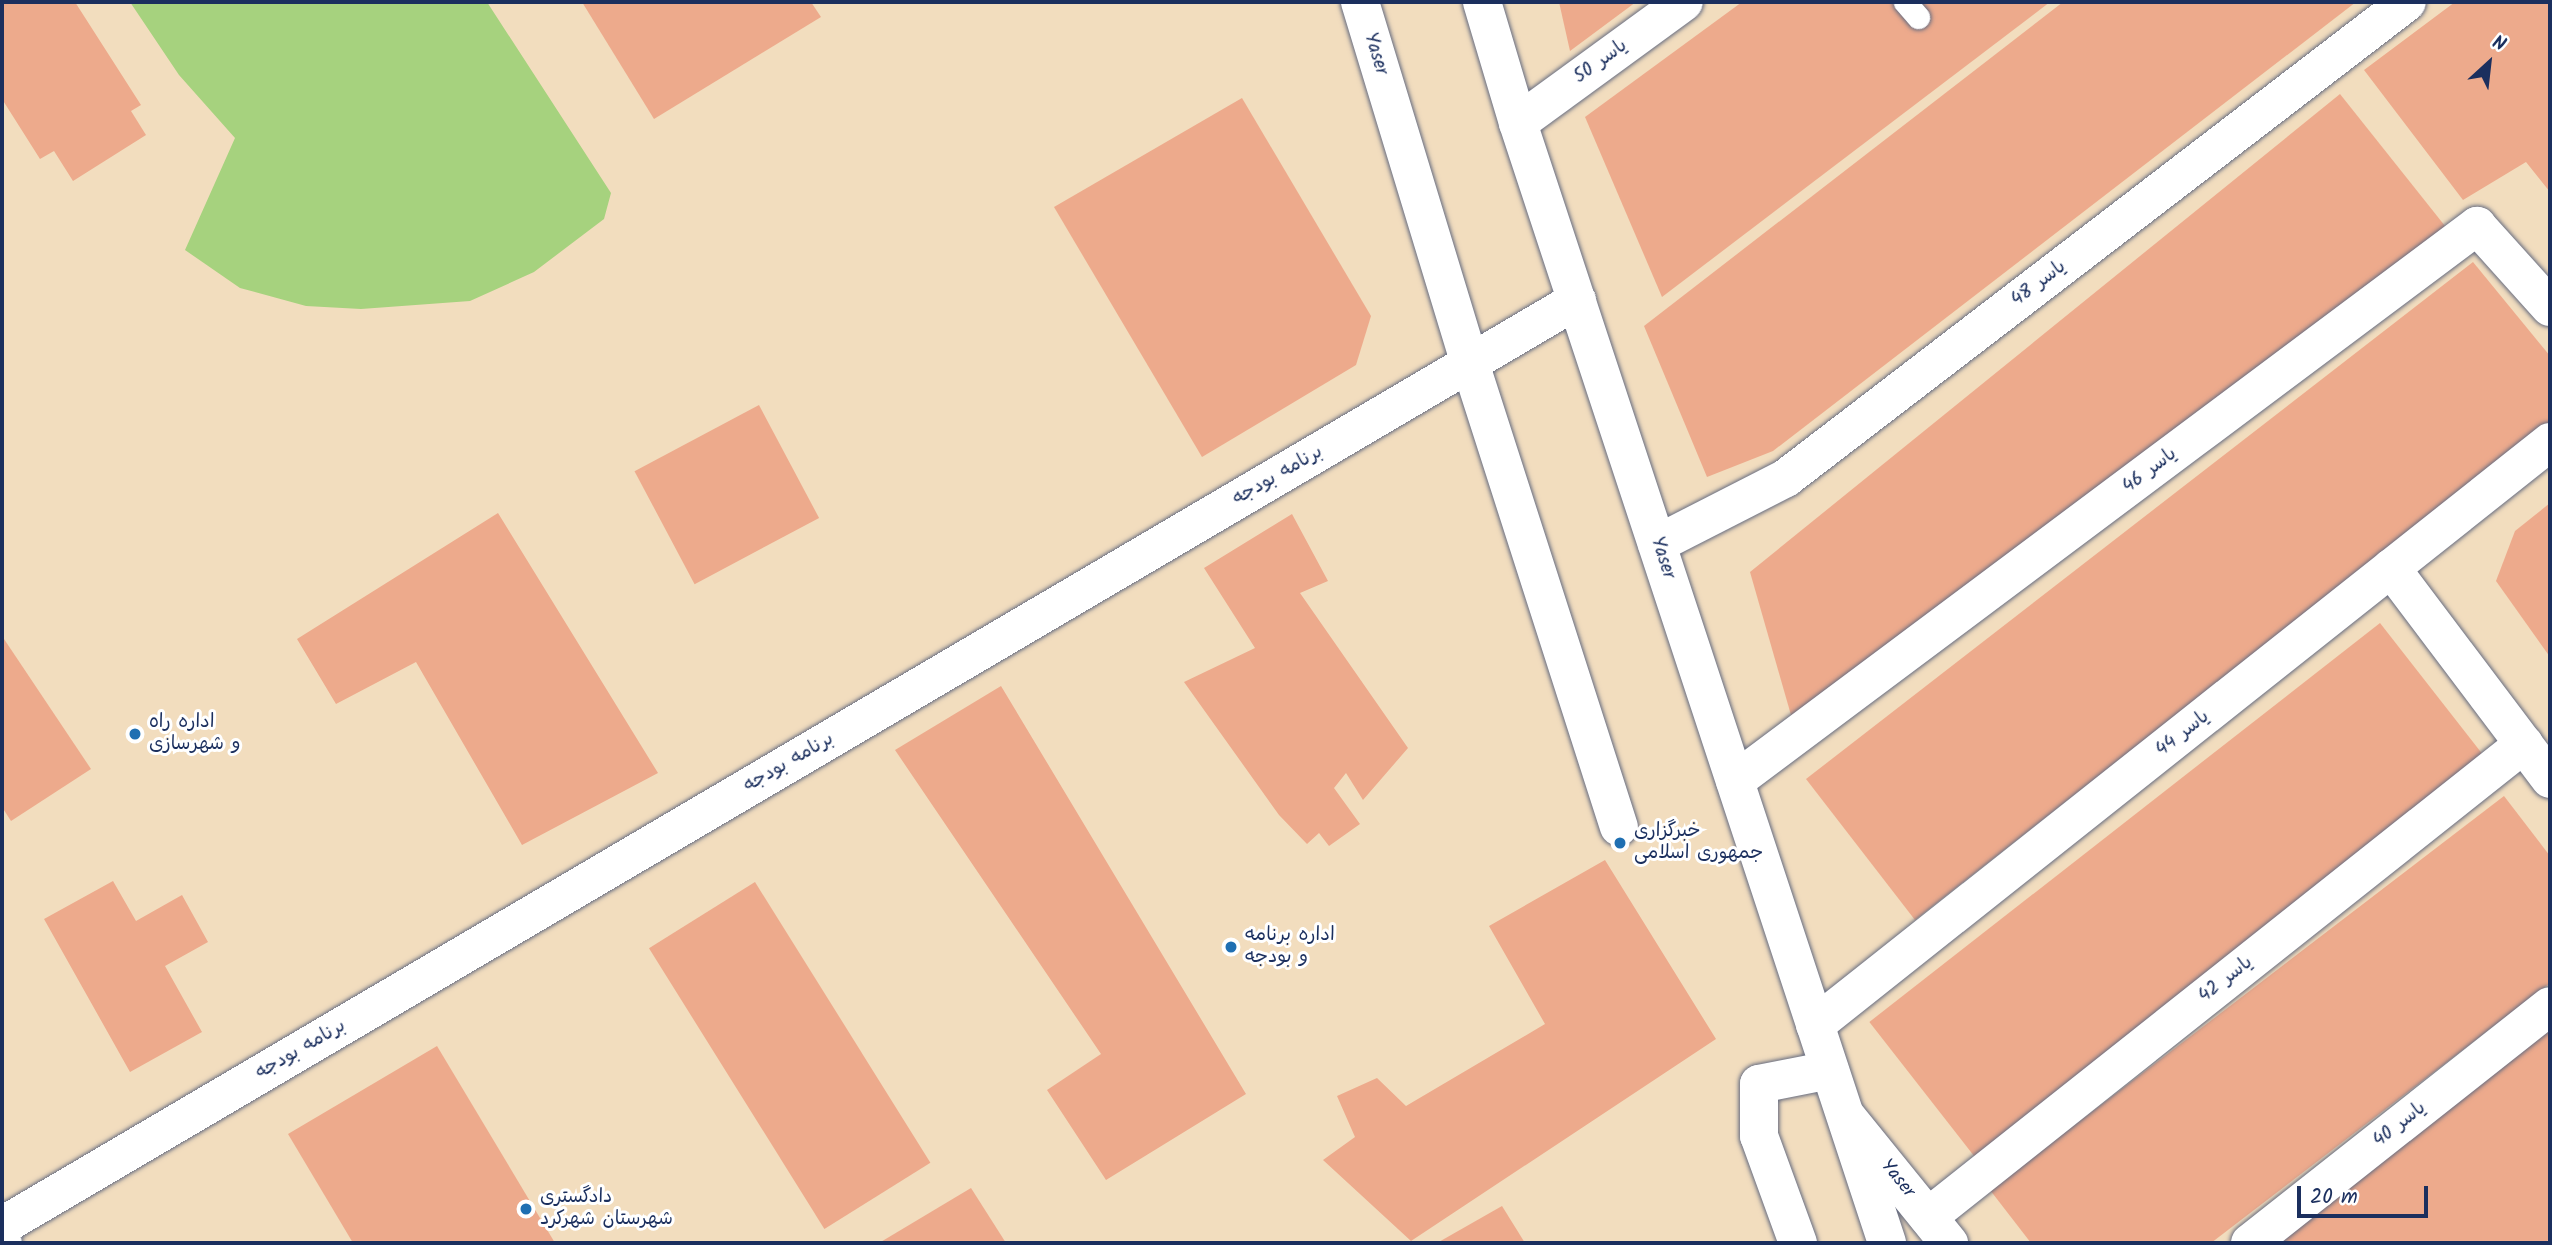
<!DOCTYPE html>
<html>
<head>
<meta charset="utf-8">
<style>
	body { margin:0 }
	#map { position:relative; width:2552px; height:1245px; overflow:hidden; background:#f2ddbe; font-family:Kalam,"Playpen Sans Arabic",sans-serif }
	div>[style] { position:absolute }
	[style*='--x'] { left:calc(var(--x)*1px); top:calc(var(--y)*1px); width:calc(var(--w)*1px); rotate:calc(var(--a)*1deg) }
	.green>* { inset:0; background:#a6d27e }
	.building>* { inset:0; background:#edaa8c; transform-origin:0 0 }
	.roads { filter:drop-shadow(0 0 2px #666c80) drop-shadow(0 0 2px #666c80) }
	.lane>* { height:23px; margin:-11.5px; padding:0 11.5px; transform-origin:11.5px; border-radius:11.5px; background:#fff }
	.street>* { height:38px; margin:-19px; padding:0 19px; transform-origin:19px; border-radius:19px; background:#fff }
	.secondary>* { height:38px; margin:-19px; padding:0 19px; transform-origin:19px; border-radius:19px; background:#fff }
	.primary>* { height:38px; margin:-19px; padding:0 19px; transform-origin:19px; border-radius:19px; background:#fff }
	.dots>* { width:19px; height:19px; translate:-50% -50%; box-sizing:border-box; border:4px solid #fff; border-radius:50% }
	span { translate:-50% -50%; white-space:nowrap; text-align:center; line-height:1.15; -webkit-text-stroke:6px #fff; paint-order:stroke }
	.street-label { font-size:19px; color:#1b2f5e }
	.poi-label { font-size:19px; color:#1b2f5e }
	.left { translate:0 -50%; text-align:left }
	.frame { position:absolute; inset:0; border:4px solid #1b2f5e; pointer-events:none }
	.north { position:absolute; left:2454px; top:28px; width:70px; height:70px; -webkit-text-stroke:5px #fff; paint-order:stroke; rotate:27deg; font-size:19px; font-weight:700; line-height:28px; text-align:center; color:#1b2f5e }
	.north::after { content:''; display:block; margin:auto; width:24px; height:32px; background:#1b2f5e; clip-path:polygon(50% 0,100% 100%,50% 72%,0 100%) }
	.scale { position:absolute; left:2297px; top:1186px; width:131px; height:32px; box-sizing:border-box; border:4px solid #1b2f5e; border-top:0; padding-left:9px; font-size:21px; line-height:24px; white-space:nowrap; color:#1b2f5e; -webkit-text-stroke:5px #fff; paint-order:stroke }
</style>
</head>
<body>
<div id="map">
	<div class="green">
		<i style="clip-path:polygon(130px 2px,487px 2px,611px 193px,604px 219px,534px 272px,470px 301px,361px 309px,306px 306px,240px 288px,185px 250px,235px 138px,179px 75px)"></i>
	</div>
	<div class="building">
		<i style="clip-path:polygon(2px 2px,75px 2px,141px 105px,131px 111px,146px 135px,73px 181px,54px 151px,40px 159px,2px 99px)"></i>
		<i style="clip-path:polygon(582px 2px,811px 2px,821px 17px,654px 119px)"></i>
		<i style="clip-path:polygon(1559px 2px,1636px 2px,1570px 51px)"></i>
		<i style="clip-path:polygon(1742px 2px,2050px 2px,1662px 297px,1585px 117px)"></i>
		<i style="clip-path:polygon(2063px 2px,2356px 2px,1773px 451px,1707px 477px,1644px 326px)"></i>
		<i style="clip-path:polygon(2455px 2px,2550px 2px,2550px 192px,2526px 162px,2463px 200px,2364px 70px)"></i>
		<i style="clip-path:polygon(2340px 94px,2449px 231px,1793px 722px,1750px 572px)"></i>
		<i style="clip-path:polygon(1242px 98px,1371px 316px,1356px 365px,1202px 457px,1054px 207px)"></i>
		<i style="clip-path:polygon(2473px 262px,2550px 356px,2550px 421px,1915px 920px,1806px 779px)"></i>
		<i style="left:759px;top:405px;width:128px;height:141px;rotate:62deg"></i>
		<i style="clip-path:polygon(2550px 503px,2550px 657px,2496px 581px,2515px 531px)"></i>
		<i style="clip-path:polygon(498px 513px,658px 773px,522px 845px,416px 662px,336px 704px,297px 639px)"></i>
		<i style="clip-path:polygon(1292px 514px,1328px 581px,1300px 593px,1408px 748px,1363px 800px,1346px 773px,1334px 788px,1360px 824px,1329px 846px,1319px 833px,1307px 844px,1279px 815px,1184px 682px,1255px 648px,1204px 568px)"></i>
		<i style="left:2380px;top:623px;width:178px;height:648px;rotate:52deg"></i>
		<i style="clip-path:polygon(2px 636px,91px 769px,11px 821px,2px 807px)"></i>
		<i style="clip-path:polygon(1001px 686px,1246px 1094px,1106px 1180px,1047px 1090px,1101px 1054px,895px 750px)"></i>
		<i style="clip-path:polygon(2504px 796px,2550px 856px,2550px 983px,2211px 1243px,2031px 1243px,1990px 1190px)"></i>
		<i style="clip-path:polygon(1605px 860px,1716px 1039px,1411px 1241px,1323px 1160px,1355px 1137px,1337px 1096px,1377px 1078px,1406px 1106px,1545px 1024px,1489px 926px)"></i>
		<i style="clip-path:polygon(113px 881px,136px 921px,182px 895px,208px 942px,165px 966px,202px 1032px,130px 1072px,44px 919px)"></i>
		<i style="left:755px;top:882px;width:331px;height:125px;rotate:58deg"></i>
		<i style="clip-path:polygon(2550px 1016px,2550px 1239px,2544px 1243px,2254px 1243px)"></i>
		<i style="clip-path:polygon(437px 1046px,555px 1243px,353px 1243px,288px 1134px)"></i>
		<i style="clip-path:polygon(971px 1188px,1006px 1243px,879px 1243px)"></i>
		<i style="clip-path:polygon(1502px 1206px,1525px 1243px,1437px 1243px)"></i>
	</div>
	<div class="roads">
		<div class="lane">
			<i style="--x:1905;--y:2;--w:20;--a:49"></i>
		</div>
		<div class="street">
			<i style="--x:1518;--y:123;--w:205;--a:-36.1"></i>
			<i style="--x:1657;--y:544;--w:145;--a:-27.1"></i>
			<i style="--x:1786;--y:478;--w:782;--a:-37.47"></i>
			<i style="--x:2391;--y:568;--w:264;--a:53"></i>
			<i style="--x:1735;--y:781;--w:927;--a:-36.8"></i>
			<i style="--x:2477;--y:226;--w:109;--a:48"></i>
			<i style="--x:1815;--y:1025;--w:938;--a:-38.42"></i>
			<i style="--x:1846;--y:1116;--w:164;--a:51"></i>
			<i style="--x:1928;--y:1217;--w:761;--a:-38.44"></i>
			<i style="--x:1798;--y:1243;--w:114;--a:-110"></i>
			<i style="--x:1759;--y:1136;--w:52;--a:-90"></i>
			<i style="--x:1759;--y:1084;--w:72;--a:-11.2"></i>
			<i style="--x:2250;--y:1243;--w:382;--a:-38.3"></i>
		</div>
		<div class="secondary">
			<i style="--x:1360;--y:2;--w:377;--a:73.1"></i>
			<i style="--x:1470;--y:363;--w:487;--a:72.2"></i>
			<i style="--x:1482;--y:2;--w:126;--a:73.4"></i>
			<i style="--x:1518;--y:123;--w:1179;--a:71.76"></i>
			<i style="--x:2;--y:1226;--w:1827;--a:-30.45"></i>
		</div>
		<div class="primary">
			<i style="--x:2;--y:1242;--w:1;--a:45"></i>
		</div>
	</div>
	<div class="dots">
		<i style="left:135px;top:734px;background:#1f6fb2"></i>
		<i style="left:1620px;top:843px;background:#1f6fb2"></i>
		<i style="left:1231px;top:947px;background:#1f6fb2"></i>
		<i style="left:526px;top:1209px;background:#1f6fb2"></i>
	</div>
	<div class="street-label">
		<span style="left:1375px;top:54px;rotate:73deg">Yaser</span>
		<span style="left:1601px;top:62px;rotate:-36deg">یاسر 50</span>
		<span style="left:2039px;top:284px;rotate:-37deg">یاسر 48</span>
		<span style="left:2150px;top:471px;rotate:-37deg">یاسر 46</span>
		<span style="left:1278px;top:476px;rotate:-30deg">برنامه بودجه</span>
		<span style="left:1662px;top:558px;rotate:72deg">Yaser</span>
		<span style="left:2183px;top:734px;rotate:-38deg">یاسر 44</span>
		<span style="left:789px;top:763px;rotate:-30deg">برنامه بودجه</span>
		<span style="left:2226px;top:980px;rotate:-38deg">یاسر 42</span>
		<span style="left:301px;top:1050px;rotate:-30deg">برنامه بودجه</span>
		<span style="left:2400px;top:1125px;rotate:-38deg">یاسر 40</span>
		<span style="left:1897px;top:1179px;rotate:51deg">Yaser</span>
	</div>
	<div class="poi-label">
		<span class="left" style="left:149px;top:734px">اداره راه<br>و شهرسازی</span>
		<span class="left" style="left:1634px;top:843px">خبرگزاری<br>جمهوری اسلامی</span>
		<span class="left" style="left:1245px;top:947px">اداره برنامه<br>و بودجه</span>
		<span class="left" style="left:540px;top:1209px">دادگستری<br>شهرستان شهرکرد</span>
	</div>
	<div class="frame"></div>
	<div class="north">N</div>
	<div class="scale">20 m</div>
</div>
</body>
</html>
